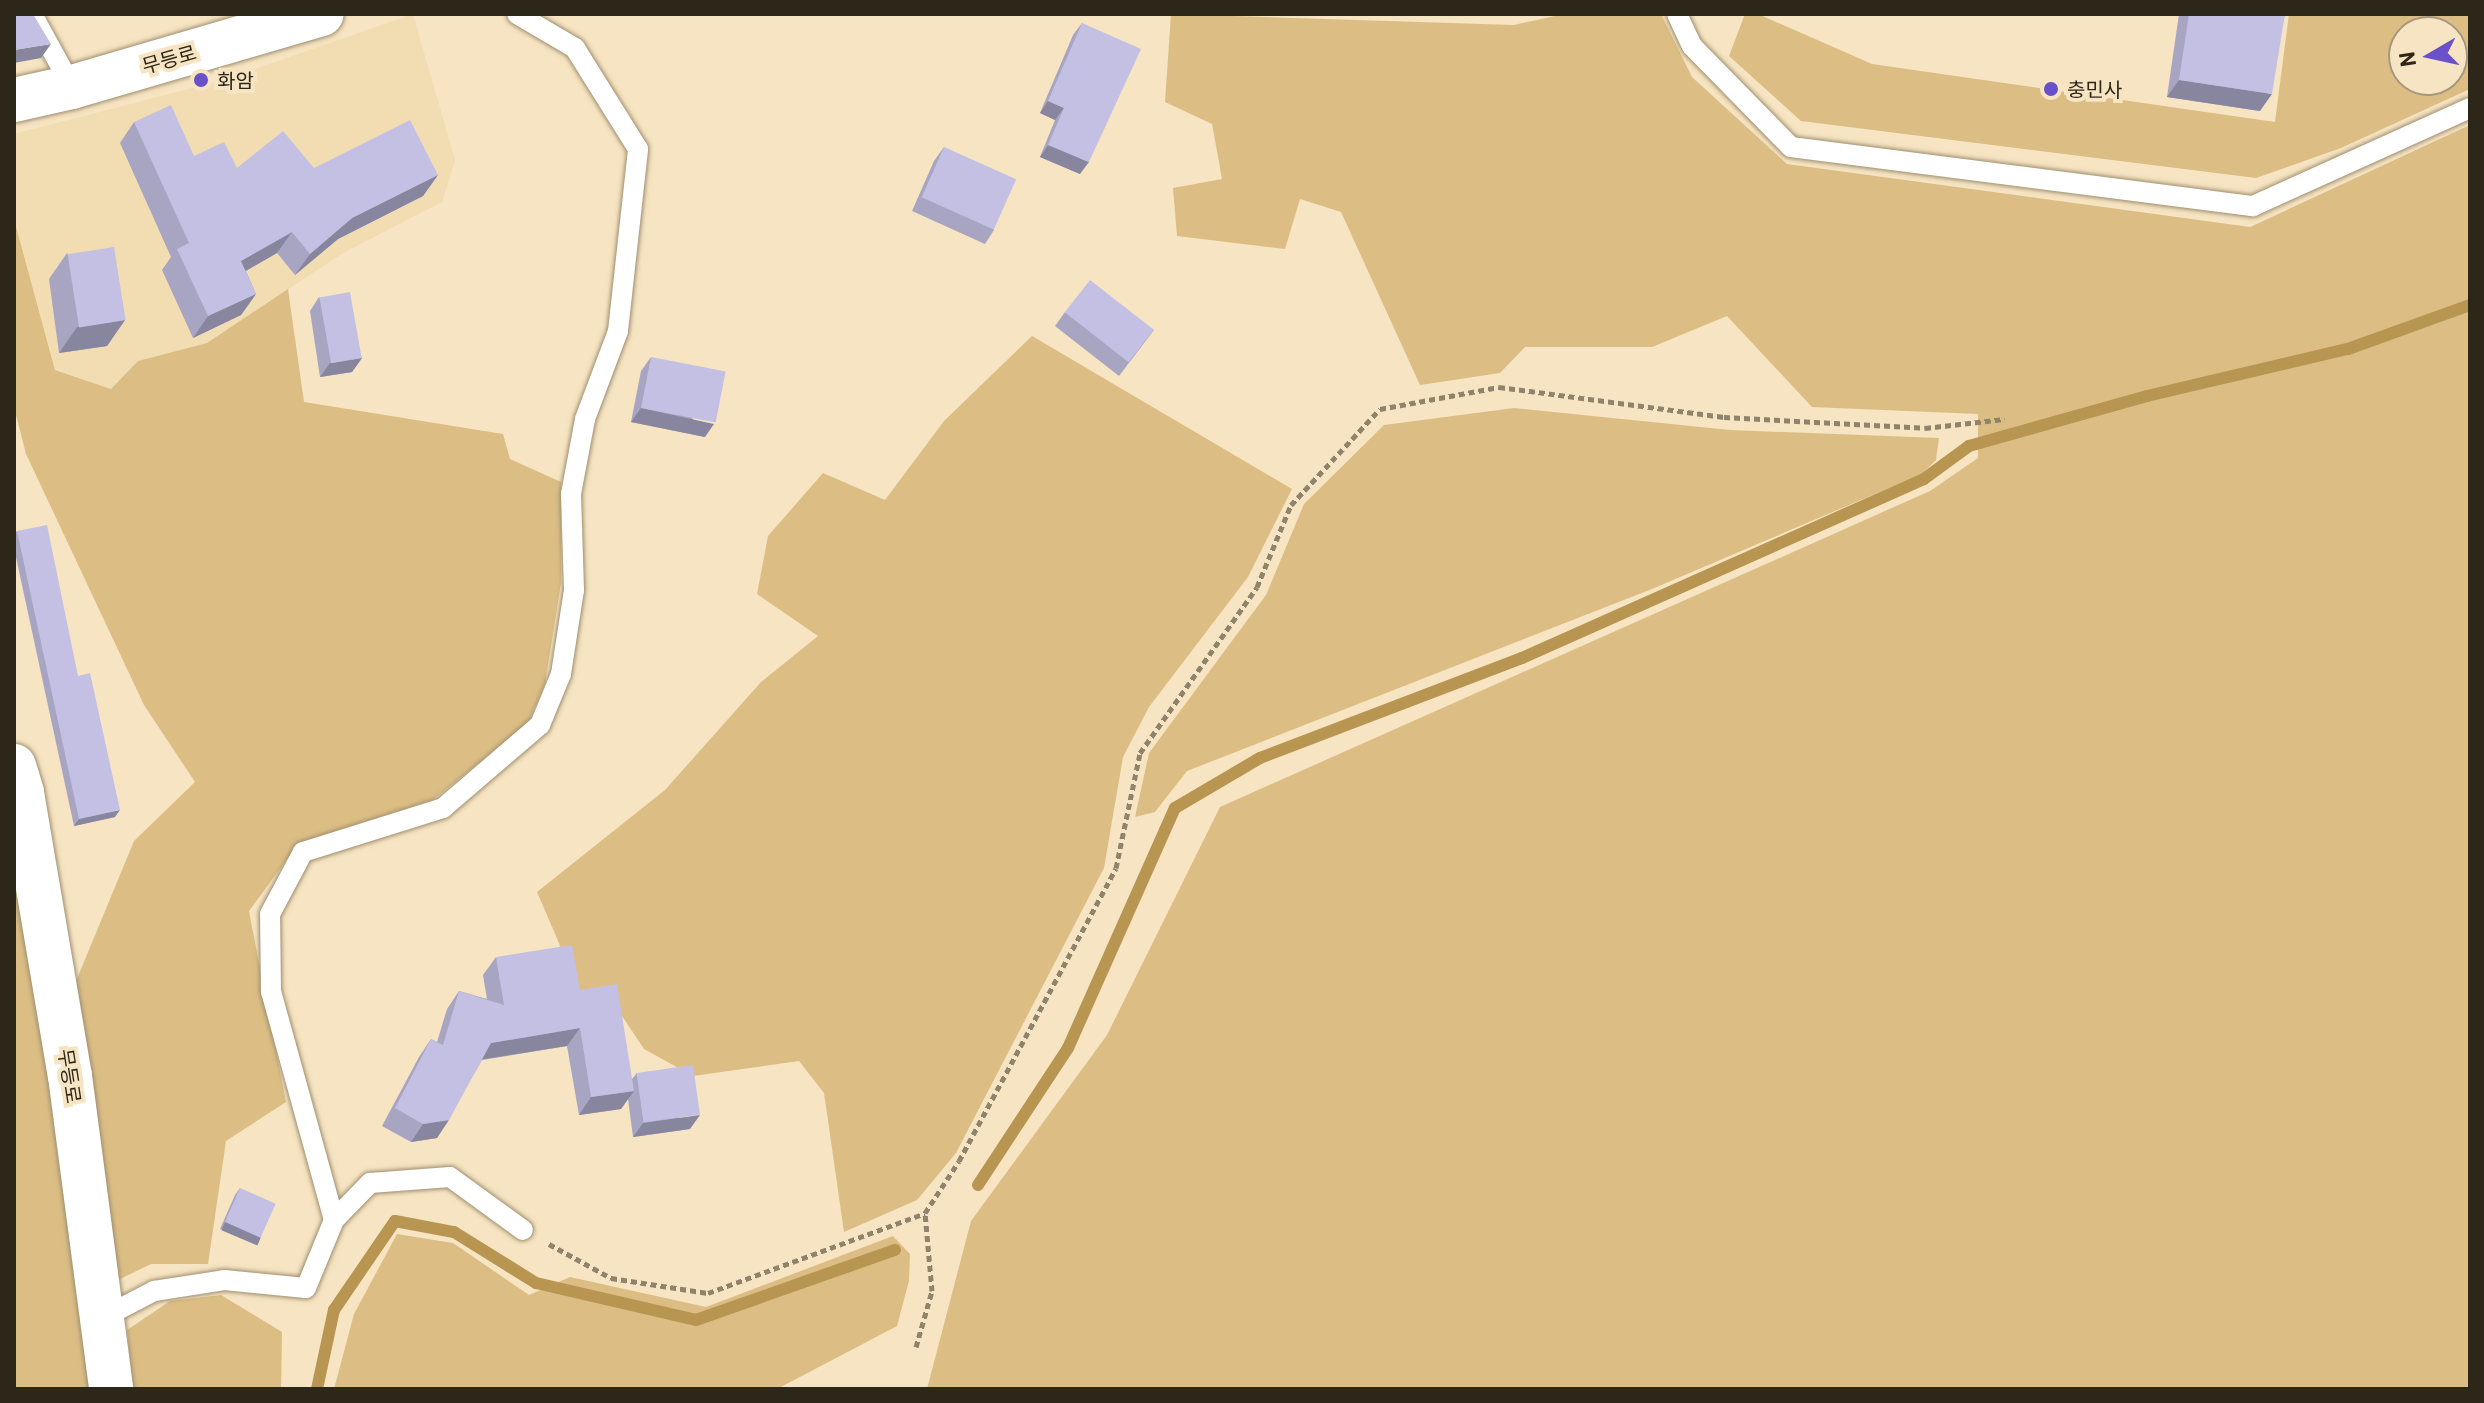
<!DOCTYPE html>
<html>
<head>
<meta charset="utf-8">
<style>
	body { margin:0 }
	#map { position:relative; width:2484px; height:1403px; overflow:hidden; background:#f6e4c2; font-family:Barlow,"Noto Sans KR",sans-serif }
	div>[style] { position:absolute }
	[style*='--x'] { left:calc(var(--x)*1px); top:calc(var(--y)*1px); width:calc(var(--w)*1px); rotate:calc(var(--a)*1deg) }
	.built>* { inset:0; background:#f2ddb3 }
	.green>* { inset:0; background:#dcbe85 }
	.stream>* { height:12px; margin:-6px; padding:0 6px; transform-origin:6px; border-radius:6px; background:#b89652 }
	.path>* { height:5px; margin-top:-2.5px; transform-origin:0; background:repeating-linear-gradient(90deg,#8f836c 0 6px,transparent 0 10px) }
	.roads { filter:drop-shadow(0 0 2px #9f8e6f) drop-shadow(0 0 2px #9f8e6f) }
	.lane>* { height:20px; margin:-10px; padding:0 10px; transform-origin:10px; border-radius:10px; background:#fff }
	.secondary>* { height:44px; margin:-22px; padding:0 22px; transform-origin:22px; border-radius:22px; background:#fff }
	.wall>* { inset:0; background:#a8a5c3 }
	.shaded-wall>* { inset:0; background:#88869f; transform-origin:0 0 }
	.building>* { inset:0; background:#c3c0e3; transform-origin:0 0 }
	.dots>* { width:22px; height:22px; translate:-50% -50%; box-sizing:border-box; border:4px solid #f6e4c2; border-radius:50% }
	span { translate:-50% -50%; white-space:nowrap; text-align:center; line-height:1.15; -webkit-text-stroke:8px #f6e4c2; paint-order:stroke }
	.street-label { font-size:20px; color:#2d271a }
	.poi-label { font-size:20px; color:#2d271a }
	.left { translate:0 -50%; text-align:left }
	.frame { position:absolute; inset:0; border:16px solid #2d271a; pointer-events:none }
	.north { position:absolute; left:2388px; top:16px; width:80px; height:80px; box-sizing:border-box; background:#f6e4c2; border:2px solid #a6987f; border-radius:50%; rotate:261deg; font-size:22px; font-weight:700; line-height:32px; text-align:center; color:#2d271a }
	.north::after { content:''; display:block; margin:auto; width:28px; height:36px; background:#6a50c9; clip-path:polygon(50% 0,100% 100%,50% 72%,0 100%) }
</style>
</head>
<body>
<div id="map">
	<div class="built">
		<i style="clip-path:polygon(413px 14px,455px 160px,442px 202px,343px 253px,207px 343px,138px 361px,111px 389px,55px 369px,14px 219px,14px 134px,223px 80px)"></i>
	</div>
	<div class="green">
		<i style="clip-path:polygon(1171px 14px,1514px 25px,1564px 14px,1661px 14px,1692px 77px,1787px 164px,2250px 227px,2470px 125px,2470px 1389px,927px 1389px,971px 1221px,1107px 1035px,1220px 807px,1930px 491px,1978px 458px,1978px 414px,1812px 407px,1727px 316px,1652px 347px,1525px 347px,1500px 373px,1420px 385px,1341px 212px,1300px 199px,1285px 249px,1177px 236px,1173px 188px,1222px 179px,1212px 124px,1165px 102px)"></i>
		<i style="clip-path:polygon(evenodd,1745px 14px,1758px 14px,1872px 64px,2275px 122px,2289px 14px,2470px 14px,2470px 89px,2341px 148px,2256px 178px,1801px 121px,1729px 56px,1745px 14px,2404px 32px,2452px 32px,2452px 80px,2404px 80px,2404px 32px)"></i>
		<i style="clip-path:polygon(14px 219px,55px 370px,111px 389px,138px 361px,207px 343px,288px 289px,304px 402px,503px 434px,510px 459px,561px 482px,561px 583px,545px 684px,528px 723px,433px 800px,299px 843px,249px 911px,286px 1102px,226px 1141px,208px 1264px,151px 1264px,116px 1281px,74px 986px,134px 841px,195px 782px,144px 705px,26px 454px,14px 407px)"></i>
		<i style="clip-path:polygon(1032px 336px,1292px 489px,1248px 577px,1149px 707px,1123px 757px,1104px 868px,956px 1153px,917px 1200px,844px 1232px,824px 1093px,799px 1061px,693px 1076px,644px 1049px,606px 992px,574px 997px,559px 943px,537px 892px,665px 790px,761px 682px,818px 636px,757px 594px,768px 536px,823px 473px,885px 500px,944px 421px)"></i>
		<i style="clip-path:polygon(1514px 408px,1730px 430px,1939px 438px,1936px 460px,1922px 474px,1652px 589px,1187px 771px,1155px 812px,1135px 817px,1149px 753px,1266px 595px,1304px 504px,1384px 425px)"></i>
		<i style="clip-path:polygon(14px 858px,58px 1133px,94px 1389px,14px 1389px)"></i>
		<i style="clip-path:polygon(397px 1234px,453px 1243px,529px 1295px,570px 1277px,706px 1307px,893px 1236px,910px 1254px,909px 1281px,897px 1326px,777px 1389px,334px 1389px,354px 1314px)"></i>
		<i style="clip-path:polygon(221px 1295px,282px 1332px,281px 1389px,133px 1389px,127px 1330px,170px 1301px)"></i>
	</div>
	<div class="stream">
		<i style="--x:978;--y:1185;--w:164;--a:-56.7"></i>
		<i style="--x:1068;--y:1048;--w:263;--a:-66"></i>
		<i style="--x:1175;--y:808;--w:99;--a:-30.5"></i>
		<i style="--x:1260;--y:758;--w:280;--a:-20.9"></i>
		<i style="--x:1522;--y:658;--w:440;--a:-24"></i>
		<i style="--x:1924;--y:479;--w:56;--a:-36.3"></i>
		<i style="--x:1969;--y:446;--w:185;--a:-15.7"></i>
		<i style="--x:2147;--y:396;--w:206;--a:-13.2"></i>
		<i style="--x:2348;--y:349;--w:130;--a:-19.8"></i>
		<i style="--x:317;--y:1389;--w:81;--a:-77.9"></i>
		<i style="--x:334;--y:1310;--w:108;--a:-55.6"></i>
		<i style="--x:395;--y:1221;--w:60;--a:10.6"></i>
		<i style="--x:454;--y:1232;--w:97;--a:31.9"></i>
		<i style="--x:536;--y:1283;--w:164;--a:13"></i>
		<i style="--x:696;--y:1320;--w:211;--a:-19.4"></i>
	</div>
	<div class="path">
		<i style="--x:549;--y:1244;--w:71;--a:28.7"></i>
		<i style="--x:611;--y:1278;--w:98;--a:8.8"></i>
		<i style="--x:708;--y:1293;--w:231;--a:-20.2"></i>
		<i style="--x:925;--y:1213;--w:62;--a:-56.8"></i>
		<i style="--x:959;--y:1161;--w:332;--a:-61.8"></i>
		<i style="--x:1116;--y:868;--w:117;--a:-78.2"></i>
		<i style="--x:1140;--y:753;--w:203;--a:-54.8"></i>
		<i style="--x:1257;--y:587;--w:89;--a:-67.5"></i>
		<i style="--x:1291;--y:505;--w:131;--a:-47.2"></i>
		<i style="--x:1380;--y:409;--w:121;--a:-10.5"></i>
		<i style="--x:1499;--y:387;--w:227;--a:7.6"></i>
		<i style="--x:1724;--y:417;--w:201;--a:3.1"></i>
		<i style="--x:1925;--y:428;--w:80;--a:-6.5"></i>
		<i style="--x:916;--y:1347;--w:58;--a:-74.1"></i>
		<i style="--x:932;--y:1291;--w:78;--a:-95.1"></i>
	</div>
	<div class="roads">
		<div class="lane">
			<i style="--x:32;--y:14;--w:83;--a:61.3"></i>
			<i style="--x:1677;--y:14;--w:35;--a:65"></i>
			<i style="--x:1692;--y:46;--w:141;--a:45.6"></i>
			<i style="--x:1791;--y:147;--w:466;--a:7.3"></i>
			<i style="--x:2253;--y:206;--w:238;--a:-24.3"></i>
			<i style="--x:334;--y:1220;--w:52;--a:-45.8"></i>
			<i style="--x:370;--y:1183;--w:80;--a:-4.3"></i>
			<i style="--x:450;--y:1177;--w:90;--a:36"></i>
			<i style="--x:102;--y:1318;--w:59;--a:-27.4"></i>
			<i style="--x:154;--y:1291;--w:71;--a:-8.9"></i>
			<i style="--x:224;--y:1280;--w:82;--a:5.6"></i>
			<i style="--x:306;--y:1288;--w:74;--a:-67.6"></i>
			<i style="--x:334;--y:1220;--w:237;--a:-105.4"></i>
			<i style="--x:271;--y:992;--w:78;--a:-90.7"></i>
			<i style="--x:270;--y:914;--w:70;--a:-62"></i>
			<i style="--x:303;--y:852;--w:147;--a:-17.4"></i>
			<i style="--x:443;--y:808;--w:128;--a:-40.6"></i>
			<i style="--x:540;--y:725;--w:55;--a:-67.6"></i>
			<i style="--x:561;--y:674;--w:85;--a:-81.2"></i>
			<i style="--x:574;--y:590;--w:96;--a:-91.8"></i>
			<i style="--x:571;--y:494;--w:76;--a:-79.4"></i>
			<i style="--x:585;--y:419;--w:94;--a:-69.4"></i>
			<i style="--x:618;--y:331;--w:183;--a:-83.7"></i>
			<i style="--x:638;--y:149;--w:119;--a:-122"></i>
			<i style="--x:575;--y:48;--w:67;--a:-149.6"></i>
		</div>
		<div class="secondary">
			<i style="--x:14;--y:100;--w:59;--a:-12.6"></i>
			<i style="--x:72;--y:87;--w:260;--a:-16.3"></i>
			<i style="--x:14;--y:766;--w:28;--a:73"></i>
			<i style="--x:22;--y:793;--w:287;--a:80.4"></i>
			<i style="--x:70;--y:1076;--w:316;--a:82.5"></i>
		</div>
	</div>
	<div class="wall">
		<i style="clip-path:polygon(2179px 14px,2285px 14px,2260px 111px,2167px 97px)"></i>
		<i style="clip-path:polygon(1082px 23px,1080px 174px,1040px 157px,1055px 120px,1040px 113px,1073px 35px)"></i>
		<i style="clip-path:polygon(134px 122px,194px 156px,237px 168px,314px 168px,438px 175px,423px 196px,338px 239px,295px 275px,277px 253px,246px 271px,256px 294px,241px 315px,193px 338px,162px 270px,171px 257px,120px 143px)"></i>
		<i style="clip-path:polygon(944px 147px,994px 230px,985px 244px,912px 211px,934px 161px)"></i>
		<i style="clip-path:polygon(67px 253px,125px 320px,107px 346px,59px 353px,49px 279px)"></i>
		<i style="clip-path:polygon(319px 297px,362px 358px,352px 372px,320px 377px,310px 311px)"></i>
		<i style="clip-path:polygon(1065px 312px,1154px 330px,1119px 376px,1055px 326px)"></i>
		<i style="clip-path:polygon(651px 357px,705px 437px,631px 422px,641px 371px)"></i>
		<i style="clip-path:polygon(17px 531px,78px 676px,115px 817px,74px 826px,14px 548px,14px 535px)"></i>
		<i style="clip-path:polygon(496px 957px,580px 990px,632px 1079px,637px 1073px,690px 1129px,633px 1137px,628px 1099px,621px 1109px,579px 1115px,567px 1046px,482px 1060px,437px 1138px,411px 1142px,382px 1126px,419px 1057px,431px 1039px,437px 1042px,447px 1009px,459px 991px,487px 999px,483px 975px)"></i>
		<i style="clip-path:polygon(240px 1188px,256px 1244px,220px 1229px,235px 1195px)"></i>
	</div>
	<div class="shaded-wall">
		<i style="clip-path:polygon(51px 44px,41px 58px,14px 63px,14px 50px)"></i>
		<i style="clip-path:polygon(2179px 80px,2272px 94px,2260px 111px,2167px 97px)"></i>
		<i style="clip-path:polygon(1048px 101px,1064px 108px,1055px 120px,1040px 113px)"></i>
		<i style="clip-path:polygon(1048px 145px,1089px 162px,1080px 174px,1040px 157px)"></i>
		<i style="clip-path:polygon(438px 175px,423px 196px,338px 239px,295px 275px,310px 254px,352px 218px)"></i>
		<i style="clip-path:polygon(292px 232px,277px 253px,226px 282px,241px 261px)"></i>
		<i style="clip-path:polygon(256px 294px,241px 315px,193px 338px,208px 316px)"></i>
		<i style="clip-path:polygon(125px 320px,107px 346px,59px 353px,77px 327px)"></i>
		<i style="clip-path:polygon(362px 358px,352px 372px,320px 377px,330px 363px)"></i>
		<i style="clip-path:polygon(641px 408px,714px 424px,705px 437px,631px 422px)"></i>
		<i style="clip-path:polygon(120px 810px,115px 817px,74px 826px,79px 819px)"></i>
		<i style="clip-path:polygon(580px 1028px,567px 1046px,478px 1060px,491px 1043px)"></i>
		<i style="clip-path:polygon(634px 1091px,621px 1109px,579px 1115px,591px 1097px)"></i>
		<i style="clip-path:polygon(700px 1115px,690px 1129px,633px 1137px,643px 1123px)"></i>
		<i style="clip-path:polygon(449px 1120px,437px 1138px,411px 1142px,423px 1124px)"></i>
		<i style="left:225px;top:1222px;width:39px;height:9px;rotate:23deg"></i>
	</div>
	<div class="building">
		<i style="clip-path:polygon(14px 14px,33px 14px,51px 44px,14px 50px)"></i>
		<i style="clip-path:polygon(2189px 14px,2285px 14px,2272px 94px,2179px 80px)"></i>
		<i style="clip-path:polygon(1082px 23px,1141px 49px,1089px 162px,1048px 145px,1064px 108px,1048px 101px)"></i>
		<i style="clip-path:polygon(171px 105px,194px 156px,224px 142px,237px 168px,283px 131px,314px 168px,410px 120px,438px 175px,352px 218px,310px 254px,292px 232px,241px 261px,256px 294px,208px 316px,177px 249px,189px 243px,134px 122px)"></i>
		<i style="left:944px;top:147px;width:79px;height:55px;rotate:24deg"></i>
		<i style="left:114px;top:247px;width:74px;height:47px;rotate:81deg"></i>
		<i style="left:1090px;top:280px;width:81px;height:41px;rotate:38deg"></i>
		<i style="left:350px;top:292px;width:67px;height:31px;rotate:80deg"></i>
		<i style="left:651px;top:357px;width:76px;height:52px;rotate:11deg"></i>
		<i style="clip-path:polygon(47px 525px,78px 676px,90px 673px,120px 810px,79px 819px,17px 531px)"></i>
		<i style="clip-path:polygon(572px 945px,580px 990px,617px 984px,634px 1091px,591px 1097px,580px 1028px,491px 1043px,449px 1120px,423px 1124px,395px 1108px,431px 1039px,443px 1045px,459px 991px,504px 1005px,496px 957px)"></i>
		<i style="left:693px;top:1065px;width:50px;height:57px;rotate:82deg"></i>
		<i style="left:240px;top:1188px;width:39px;height:37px;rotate:24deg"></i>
	</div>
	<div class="dots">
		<i style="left:201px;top:80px;background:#6a50c9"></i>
		<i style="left:2051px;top:89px;background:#6a50c9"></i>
	</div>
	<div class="street-label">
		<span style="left:169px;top:59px;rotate:-16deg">무등로</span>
		<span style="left:70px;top:1076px;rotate:81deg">무등로</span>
	</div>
	<div class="poi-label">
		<span class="left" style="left:217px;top:80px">화암</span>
		<span class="left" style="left:2067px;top:89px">충민사</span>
	</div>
	<div class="frame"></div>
	<div class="north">N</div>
</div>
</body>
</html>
